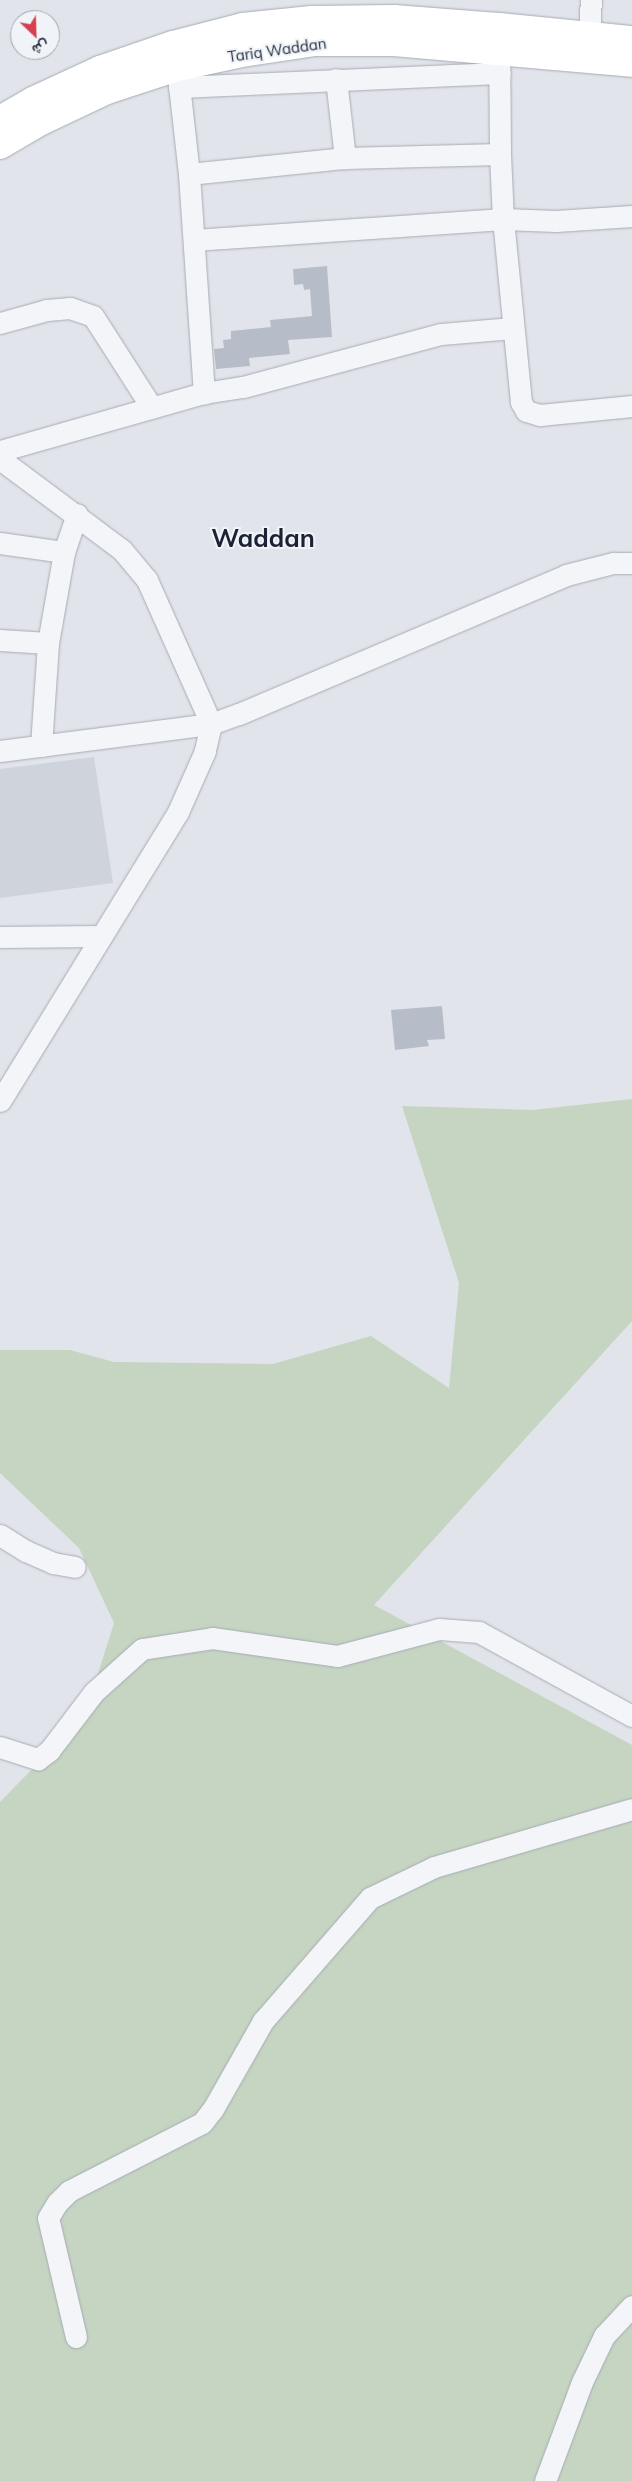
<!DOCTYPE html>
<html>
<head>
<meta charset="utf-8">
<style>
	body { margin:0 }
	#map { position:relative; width:632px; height:2481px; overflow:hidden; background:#e1e4ea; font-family:Mulish,Vazirmatn,sans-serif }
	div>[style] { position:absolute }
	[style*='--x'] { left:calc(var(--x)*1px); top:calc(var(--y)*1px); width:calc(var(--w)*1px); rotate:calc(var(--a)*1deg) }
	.built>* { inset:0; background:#ced3dc }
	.green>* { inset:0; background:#c5d5c1 }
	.building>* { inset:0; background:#b7bdc8 }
	.roads { filter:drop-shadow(0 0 1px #a6abb5) drop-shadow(0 0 1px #a6abb5) }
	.minor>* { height:21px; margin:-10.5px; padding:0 10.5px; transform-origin:10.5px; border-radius:10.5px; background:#f4f5f8 }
	.major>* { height:28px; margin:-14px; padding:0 14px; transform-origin:14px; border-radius:14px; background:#fff }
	span { translate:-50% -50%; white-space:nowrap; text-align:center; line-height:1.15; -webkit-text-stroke:4px #f0f3f7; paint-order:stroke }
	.street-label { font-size:15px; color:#283143 }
	.town-label { font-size:25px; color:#1a2234; font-weight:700 }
	.north { position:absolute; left:10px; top:10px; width:50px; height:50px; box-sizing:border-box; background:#f0f3f7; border:1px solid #a0a5af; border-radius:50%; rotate:156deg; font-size:14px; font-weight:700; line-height:20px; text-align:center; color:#283143 }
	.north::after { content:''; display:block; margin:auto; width:18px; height:22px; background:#d53f4f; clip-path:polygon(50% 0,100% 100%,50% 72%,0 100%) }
</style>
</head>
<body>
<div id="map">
	<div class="built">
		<i style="clip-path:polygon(94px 757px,113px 883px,0 898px,0 769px)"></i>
	</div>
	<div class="green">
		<i style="clip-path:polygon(632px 1099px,632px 1321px,374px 1605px,632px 1745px,632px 2481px,0 2481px,0 1802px,85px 1715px,114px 1623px,79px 1548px,0 1473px,0 1350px,70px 1350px,114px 1362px,273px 1364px,371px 1336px,449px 1388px,459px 1283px,402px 1106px,532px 1110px)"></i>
	</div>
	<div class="building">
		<i style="clip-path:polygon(327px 266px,332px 337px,288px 340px,290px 354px,249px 358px,250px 366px,216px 369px,214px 349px,224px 348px,223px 340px,231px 339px,231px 331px,271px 327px,270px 320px,312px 316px,310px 289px,304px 290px,303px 284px,294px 285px,293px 269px)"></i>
		<i style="clip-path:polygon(442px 1006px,445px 1039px,427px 1040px,429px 1046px,395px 1050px,391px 1010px)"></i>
	</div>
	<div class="roads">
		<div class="minor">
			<i style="--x:499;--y:36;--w:118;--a:89.5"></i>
			<i style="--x:500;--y:154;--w:65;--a:87.4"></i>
			<i style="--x:503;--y:219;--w:184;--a:84.4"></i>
			<i style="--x:521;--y:402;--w:10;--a:61"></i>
			<i style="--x:526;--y:411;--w:15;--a:16"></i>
			<i style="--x:540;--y:415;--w:92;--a:-5.6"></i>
			<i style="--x:589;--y:36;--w:36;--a:-87"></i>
			<i style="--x:177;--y:67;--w:108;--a:83.6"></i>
			<i style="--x:189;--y:174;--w:220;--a:86.1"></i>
			<i style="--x:204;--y:393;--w:39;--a:-9"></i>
			<i style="--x:243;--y:387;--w:205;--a:-15"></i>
			<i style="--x:441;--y:334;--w:72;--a:-4.8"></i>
			<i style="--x:336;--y:79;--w:80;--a:83.5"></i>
			<i style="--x:179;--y:87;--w:321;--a:-2.5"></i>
			<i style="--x:189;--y:174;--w:157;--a:-5.9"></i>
			<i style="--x:345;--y:158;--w:155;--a:-1.5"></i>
			<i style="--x:194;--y:240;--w:310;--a:-3.9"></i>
			<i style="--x:503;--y:219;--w:53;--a:2.2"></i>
			<i style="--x:556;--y:221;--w:76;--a:-3.8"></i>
			<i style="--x:0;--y:323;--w:49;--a:-15.5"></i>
			<i style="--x:47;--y:310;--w:23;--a:-5"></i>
			<i style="--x:70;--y:308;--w:24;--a:19"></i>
			<i style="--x:93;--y:316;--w:109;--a:57.3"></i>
			<i style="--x:0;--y:451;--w:212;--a:-15.9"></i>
			<i style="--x:0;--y:459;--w:152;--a:36.7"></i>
			<i style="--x:122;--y:550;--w:39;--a:50"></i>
			<i style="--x:147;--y:580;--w:158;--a:66"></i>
			<i style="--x:211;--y:724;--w:28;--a:103"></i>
			<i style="--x:205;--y:751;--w:67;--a:113.9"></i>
			<i style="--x:178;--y:812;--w:339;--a:121.6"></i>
			<i style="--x:0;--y:543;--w:65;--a:8"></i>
			<i style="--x:0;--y:640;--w:48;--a:3.6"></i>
			<i style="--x:41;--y:746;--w:103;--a:-86.1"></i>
			<i style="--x:48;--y:643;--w:92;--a:-80"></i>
			<i style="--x:64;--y:552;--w:40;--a:-71.1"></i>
			<i style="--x:0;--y:751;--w:213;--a:-7.3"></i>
			<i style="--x:211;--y:724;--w:30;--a:-20"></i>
			<i style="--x:239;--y:714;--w:355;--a:-23"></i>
			<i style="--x:566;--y:575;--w:49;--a:-14.3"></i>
			<i style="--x:613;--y:563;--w:19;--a:0"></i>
			<i style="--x:0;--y:937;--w:100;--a:-0.6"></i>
			<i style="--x:0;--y:1535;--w:31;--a:32"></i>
			<i style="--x:26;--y:1551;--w:30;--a:24"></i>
			<i style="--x:53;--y:1563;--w:22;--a:10"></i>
			<i style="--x:0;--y:1747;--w:40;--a:18"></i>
			<i style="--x:38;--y:1759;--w:14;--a:-36"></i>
			<i style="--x:49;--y:1751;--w:74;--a:-52.7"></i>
			<i style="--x:94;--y:1692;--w:64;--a:-41.9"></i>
			<i style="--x:142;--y:1649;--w:71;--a:-8.9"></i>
			<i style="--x:212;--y:1638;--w:126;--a:8.2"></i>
			<i style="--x:337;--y:1656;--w:106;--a:-14.8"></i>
			<i style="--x:439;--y:1629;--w:40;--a:4.3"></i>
			<i style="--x:479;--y:1632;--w:175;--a:28.8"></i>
			<i style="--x:76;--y:2337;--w:122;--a:-103.2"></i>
			<i style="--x:48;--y:2218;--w:17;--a:-59"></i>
			<i style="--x:57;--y:2203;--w:17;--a:-45"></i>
			<i style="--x:69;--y:2191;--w:149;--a:-27.1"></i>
			<i style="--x:202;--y:2123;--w:18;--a:-52"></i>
			<i style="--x:213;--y:2109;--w:101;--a:-60.4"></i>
			<i style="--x:263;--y:2021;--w:163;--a:-49"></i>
			<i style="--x:370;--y:1898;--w:71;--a:-25.8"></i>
			<i style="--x:434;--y:1867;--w:206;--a:-16.3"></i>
			<i style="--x:545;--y:2481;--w:106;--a:-69.5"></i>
			<i style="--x:582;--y:2382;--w:51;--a:-64.4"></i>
			<i style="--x:604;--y:2336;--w:41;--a:-47"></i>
		</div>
		<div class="major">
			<i style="--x:0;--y:120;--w:38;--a:-30"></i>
			<i style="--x:33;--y:101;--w:74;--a:-24.8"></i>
			<i style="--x:100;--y:70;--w:77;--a:-18.9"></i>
			<i style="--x:173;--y:45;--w:72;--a:-14.4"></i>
			<i style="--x:243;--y:27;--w:69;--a:-5.8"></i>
			<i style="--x:312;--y:20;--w:82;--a:-0.7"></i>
			<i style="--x:394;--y:19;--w:105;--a:4.4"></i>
			<i style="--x:499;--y:27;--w:134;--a:5.6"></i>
			<i style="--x:0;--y:145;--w:48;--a:-30.3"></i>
			<i style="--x:41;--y:121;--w:73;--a:-25.2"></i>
			<i style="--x:107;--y:90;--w:74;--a:-18.2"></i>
			<i style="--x:177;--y:67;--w:66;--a:-12.2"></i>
			<i style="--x:242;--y:53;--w:74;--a:-8.6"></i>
			<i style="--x:315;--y:42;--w:79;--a:0"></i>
			<i style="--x:394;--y:42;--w:239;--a:5"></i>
		</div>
	</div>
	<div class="street-label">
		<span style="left:277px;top:50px;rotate:-8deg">Tariq Waddan</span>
	</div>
	<div class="town-label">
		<span style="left:263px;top:538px">Waddan</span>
	</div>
	<div class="north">ش</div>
</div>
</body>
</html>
